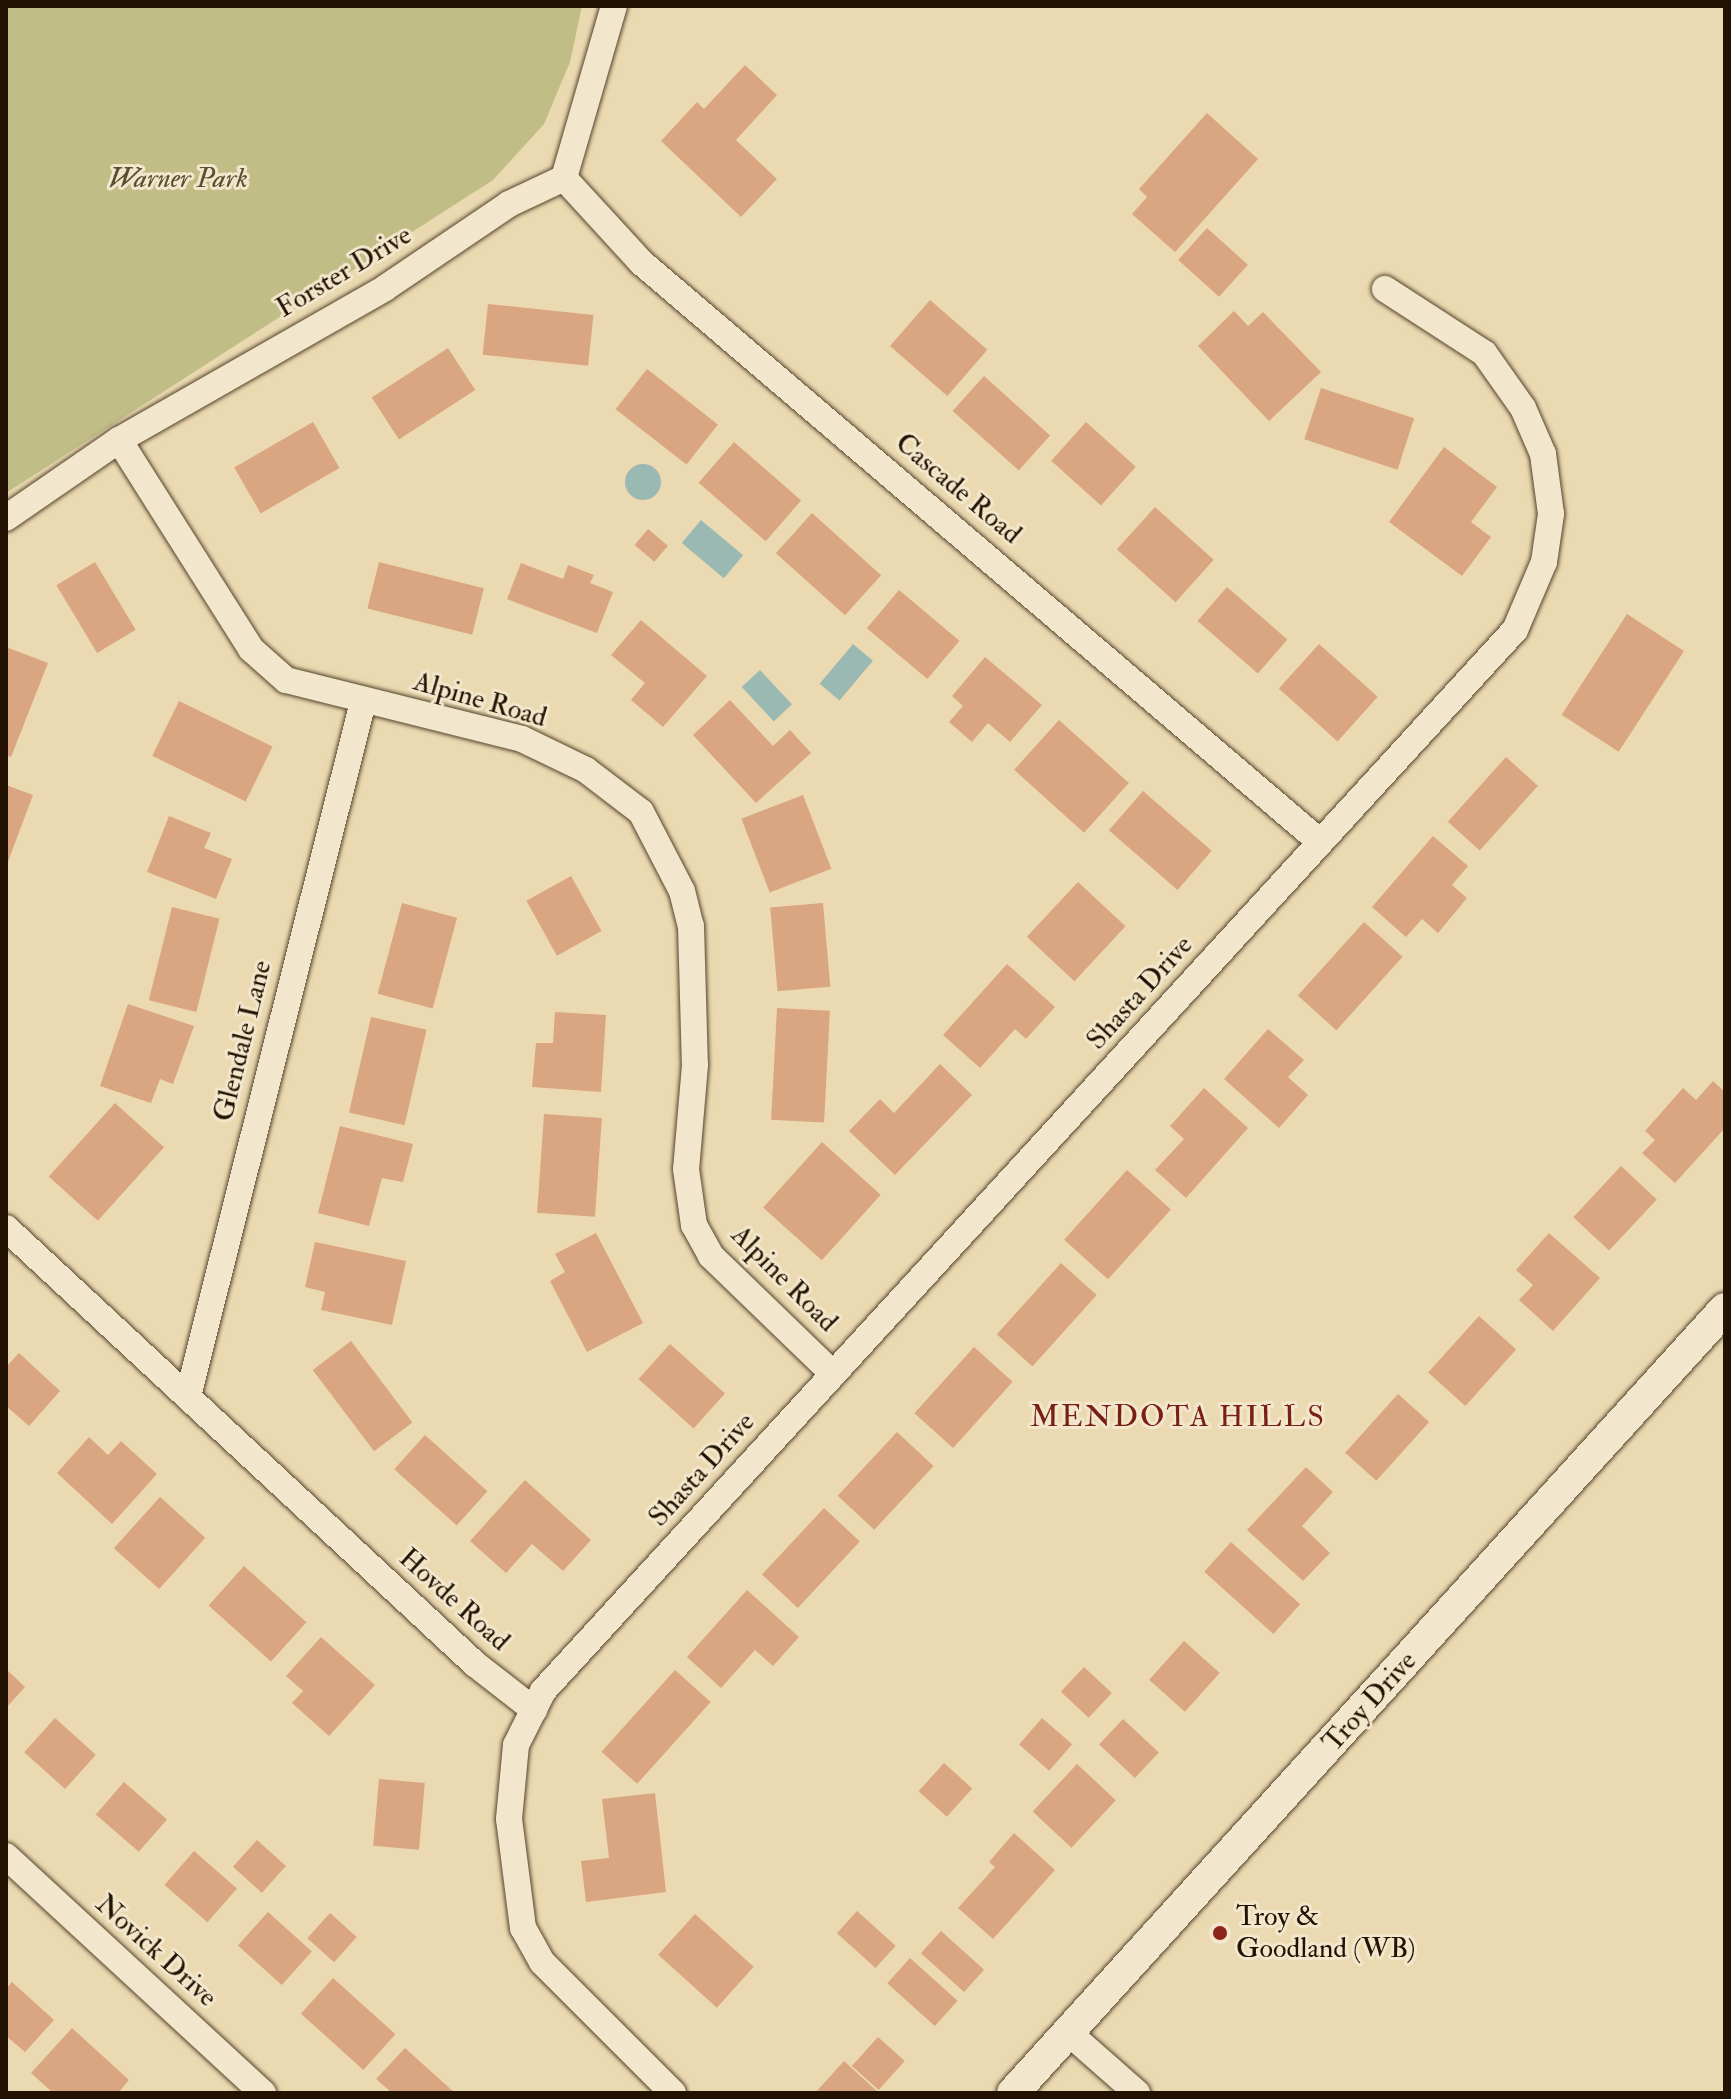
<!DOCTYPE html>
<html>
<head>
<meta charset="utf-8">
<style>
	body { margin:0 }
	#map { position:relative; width:1731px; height:2099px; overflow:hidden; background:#ebdab1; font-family:"IM FELL Double Pica",serif }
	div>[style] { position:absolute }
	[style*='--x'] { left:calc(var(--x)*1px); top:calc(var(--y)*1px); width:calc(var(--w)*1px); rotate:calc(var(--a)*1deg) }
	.green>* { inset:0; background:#c0bd86 }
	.water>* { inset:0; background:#9ab9b3; transform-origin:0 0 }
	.round { border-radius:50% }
	.building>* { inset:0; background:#daa581; transform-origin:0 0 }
	.roads { filter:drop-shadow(0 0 2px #55442d) drop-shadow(0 0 2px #55442d) }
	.minor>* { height:26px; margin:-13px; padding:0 13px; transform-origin:13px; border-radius:13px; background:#f2e7cc }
	.tertiary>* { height:32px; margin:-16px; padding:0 16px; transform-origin:16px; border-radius:16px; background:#f2e7cc }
	.dots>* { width:22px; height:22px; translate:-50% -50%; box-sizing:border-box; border:4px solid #f2e7cc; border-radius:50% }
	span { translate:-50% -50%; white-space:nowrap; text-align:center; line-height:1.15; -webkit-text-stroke:6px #f2e7cc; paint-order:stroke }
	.park-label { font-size:28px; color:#5a4e30; font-style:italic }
	.street-label { font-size:28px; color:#231201 }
	.poi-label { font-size:28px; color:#231201 }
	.left { translate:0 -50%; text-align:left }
	.neighbourhood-label { font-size:30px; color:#7a1f14; letter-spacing:2px }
	.frame { position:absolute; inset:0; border:8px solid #231201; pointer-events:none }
</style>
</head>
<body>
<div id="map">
	<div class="green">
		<i style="clip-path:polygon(6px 6px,582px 6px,570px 62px,544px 124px,493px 180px,6px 493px)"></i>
	</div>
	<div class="water">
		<i class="round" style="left:625px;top:464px;width:36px;height:36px"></i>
		<i style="left:701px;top:520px;width:55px;height:30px;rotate:40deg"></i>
		<i style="left:853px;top:644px;width:26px;height:52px;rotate:40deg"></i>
		<i style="left:760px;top:670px;width:47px;height:25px;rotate:47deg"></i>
	</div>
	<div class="building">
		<i style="clip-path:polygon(745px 65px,777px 95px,736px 140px,777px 179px,741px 217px,661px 141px,697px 102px,704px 109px)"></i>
		<i style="clip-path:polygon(1207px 113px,1258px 159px,1175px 252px,1132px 214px,1147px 197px,1139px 189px)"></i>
		<i style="left:1207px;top:228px;width:55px;height:43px;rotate:42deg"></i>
		<i style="left:930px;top:300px;width:76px;height:61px;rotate:41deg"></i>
		<i style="left:488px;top:304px;width:106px;height:51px;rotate:6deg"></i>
		<i style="clip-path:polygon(1234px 311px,1248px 326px,1263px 312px,1321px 372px,1269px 421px,1198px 346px)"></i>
		<i style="left:448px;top:348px;width:50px;height:91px;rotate:57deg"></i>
		<i style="left:647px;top:369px;width:90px;height:51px;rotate:38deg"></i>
		<i style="left:984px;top:376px;width:89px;height:47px;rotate:42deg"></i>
		<i style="left:1321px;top:388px;width:98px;height:54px;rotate:18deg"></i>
		<i style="left:313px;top:422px;width:53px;height:91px;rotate:60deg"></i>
		<i style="left:1086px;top:422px;width:67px;height:52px;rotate:42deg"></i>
		<i style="left:734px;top:442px;width:89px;height:54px;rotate:41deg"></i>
		<i style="clip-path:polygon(1444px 447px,1497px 487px,1471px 522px,1491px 537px,1462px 576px,1389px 522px)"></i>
		<i style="left:1155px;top:507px;width:79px;height:57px;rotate:42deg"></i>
		<i style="left:812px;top:513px;width:93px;height:54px;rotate:42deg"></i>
		<i style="left:648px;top:529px;width:26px;height:21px;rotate:40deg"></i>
		<i style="left:95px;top:562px;width:79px;height:45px;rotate:59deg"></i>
		<i style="left:379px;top:562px;width:108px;height:48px;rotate:14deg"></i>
		<i style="clip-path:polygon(521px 563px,563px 579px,568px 565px,594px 575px,590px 583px,613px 592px,597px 633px,507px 599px)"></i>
		<i style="left:1227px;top:587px;width:80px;height:45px;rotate:41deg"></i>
		<i style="left:899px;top:590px;width:79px;height:50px;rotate:40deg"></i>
		<i style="left:1627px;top:614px;width:68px;height:120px;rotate:33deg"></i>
		<i style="clip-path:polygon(641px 620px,707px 676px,663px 727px,631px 700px,645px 683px,611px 655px)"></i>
		<i style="left:1319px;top:644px;width:79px;height:60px;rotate:42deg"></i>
		<i style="clip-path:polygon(6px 647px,48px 663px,11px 757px,6px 755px)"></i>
		<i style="clip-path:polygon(985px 657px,1042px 705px,1010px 742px,988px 723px,972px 742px,949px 722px,963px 706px,952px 696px)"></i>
		<i style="clip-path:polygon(730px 700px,773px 746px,790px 730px,811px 753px,756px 803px,693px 735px)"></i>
		<i style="left:179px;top:701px;width:104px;height:61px;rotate:26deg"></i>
		<i style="left:1059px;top:720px;width:94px;height:67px;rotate:42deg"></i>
		<i style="left:1506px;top:757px;width:43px;height:87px;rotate:42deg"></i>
		<i style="clip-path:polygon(6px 785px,33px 795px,6px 867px)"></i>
		<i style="left:1143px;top:791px;width:91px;height:52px;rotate:41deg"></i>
		<i style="left:803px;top:795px;width:79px;height:66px;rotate:69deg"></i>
		<i style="clip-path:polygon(169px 816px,211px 833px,204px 848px,232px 859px,216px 899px,147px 872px)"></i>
		<i style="clip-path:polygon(1433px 836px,1468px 866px,1452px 885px,1467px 898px,1438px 933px,1422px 919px,1406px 937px,1372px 907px)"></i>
		<i style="left:571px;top:876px;width:63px;height:51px;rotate:61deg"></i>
		<i style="left:1078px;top:882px;width:65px;height:75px;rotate:43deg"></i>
		<i style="left:402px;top:903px;width:57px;height:94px;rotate:15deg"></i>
		<i style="left:823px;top:903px;width:84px;height:53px;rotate:85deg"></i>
		<i style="left:172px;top:907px;width:49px;height:96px;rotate:14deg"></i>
		<i style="left:1364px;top:922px;width:52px;height:99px;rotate:42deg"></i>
		<i style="clip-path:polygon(1007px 964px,1055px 1007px,1026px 1039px,1015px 1029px,980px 1068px,943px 1035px)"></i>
		<i style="clip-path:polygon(128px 1004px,194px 1026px,173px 1084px,160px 1079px,151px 1103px,100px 1086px)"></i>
		<i style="left:777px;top:1008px;width:53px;height:112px;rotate:3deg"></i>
		<i style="clip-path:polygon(555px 1012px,606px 1015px,601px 1092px,532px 1087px,536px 1043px,553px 1043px)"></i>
		<i style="left:371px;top:1017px;width:57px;height:98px;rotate:13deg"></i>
		<i style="clip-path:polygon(1268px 1029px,1304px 1060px,1288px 1077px,1308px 1095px,1279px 1128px,1224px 1079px)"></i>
		<i style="clip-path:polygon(940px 1064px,972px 1095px,895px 1175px,849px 1131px,880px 1099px,894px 1113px)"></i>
		<i style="clip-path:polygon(1713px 1081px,1725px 1092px,1725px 1128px,1675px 1183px,1642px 1153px,1655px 1140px,1645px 1131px,1683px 1088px,1696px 1100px)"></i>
		<i style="clip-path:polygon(1204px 1088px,1248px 1128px,1186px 1198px,1155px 1170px,1184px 1139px,1170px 1126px)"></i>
		<i style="left:115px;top:1103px;width:66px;height:99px;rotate:42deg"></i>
		<i style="left:544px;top:1114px;width:58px;height:99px;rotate:4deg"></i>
		<i style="clip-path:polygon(340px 1126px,413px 1144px,403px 1182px,382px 1178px,369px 1226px,318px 1213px)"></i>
		<i style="left:822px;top:1142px;width:79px;height:88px;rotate:42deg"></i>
		<i style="left:1621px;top:1166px;width:49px;height:70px;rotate:43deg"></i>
		<i style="left:1127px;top:1170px;width:59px;height:94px;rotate:42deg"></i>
		<i style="clip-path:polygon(596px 1233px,643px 1323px,587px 1352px,550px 1281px,565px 1272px,555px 1254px)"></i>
		<i style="clip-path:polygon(1549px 1233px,1600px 1278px,1553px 1331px,1519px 1300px,1533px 1285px,1516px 1270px)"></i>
		<i style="clip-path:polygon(315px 1242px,406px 1261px,392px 1325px,321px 1310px,325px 1292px,305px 1287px)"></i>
		<i style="left:1061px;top:1263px;width:48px;height:96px;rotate:42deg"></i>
		<i style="left:1479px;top:1316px;width:50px;height:76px;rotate:42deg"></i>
		<i style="left:351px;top:1341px;width:102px;height:48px;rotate:53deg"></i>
		<i style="left:670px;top:1344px;width:74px;height:47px;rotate:42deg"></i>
		<i style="left:974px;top:1347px;width:52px;height:89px;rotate:42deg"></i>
		<i style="clip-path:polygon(19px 1353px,60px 1391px,29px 1426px,6px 1406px,6px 1367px)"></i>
		<i style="left:1398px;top:1394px;width:42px;height:79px;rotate:42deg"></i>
		<i style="left:897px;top:1432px;width:50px;height:87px;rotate:43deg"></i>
		<i style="left:425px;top:1435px;width:84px;height:46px;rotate:42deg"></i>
		<i style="clip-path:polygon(89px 1437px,108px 1455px,121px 1441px,157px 1474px,112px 1524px,57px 1473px)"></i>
		<i style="clip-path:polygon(1306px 1467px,1333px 1492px,1302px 1526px,1330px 1553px,1303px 1581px,1247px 1530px)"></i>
		<i style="clip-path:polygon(525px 1480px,591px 1540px,563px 1571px,532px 1544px,506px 1573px,470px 1541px)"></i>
		<i style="left:160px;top:1497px;width:61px;height:69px;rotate:42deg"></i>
		<i style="left:824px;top:1508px;width:49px;height:91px;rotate:43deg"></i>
		<i style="left:1231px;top:1542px;width:93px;height:40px;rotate:42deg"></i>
		<i style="left:244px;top:1566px;width:84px;height:53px;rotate:42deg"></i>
		<i style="clip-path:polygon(747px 1590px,799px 1637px,773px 1666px,755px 1650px,721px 1688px,687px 1657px)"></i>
		<i style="clip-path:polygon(321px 1637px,375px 1685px,329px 1736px,292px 1703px,303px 1691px,286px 1676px)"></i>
		<i style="left:1184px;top:1641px;width:48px;height:52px;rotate:42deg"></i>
		<i style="left:1084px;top:1667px;width:38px;height:34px;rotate:43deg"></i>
		<i style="clip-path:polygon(6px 1669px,25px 1687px,6px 1708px)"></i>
		<i style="left:675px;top:1670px;width:48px;height:110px;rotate:42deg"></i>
		<i style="left:55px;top:1718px;width:55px;height:46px;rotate:42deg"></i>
		<i style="left:1042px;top:1718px;width:40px;height:35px;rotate:41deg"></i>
		<i style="left:1123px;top:1719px;width:49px;height:35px;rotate:43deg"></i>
		<i style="left:944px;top:1763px;width:38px;height:38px;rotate:42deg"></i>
		<i style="left:1077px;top:1764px;width:53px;height:65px;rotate:43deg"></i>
		<i style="left:379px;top:1779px;width:46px;height:67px;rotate:5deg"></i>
		<i style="left:124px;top:1782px;width:57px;height:43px;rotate:41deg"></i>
		<i style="clip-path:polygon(655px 1793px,666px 1892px,586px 1902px,581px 1861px,609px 1858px,602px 1799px)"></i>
		<i style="clip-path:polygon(1014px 1833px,1055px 1870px,993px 1939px,958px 1908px,995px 1867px,989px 1862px)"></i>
		<i style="left:257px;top:1840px;width:39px;height:36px;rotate:42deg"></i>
		<i style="left:194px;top:1851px;width:57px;height:45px;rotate:41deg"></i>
		<i style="left:857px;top:1911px;width:52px;height:30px;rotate:42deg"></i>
		<i style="left:268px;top:1912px;width:59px;height:45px;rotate:42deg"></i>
		<i style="left:330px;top:1913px;width:36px;height:34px;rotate:42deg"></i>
		<i style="left:695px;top:1914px;width:79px;height:55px;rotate:42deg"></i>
		<i style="left:941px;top:1931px;width:58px;height:30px;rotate:42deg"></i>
		<i style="left:910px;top:1958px;width:64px;height:34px;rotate:42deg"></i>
		<i style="left:333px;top:1978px;width:84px;height:48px;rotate:42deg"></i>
		<i style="clip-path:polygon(12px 1982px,54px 2020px,25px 2052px,6px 2036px,6px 1989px)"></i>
		<i style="clip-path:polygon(72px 2028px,129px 2080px,118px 2093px,53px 2093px,31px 2073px)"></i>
		<i style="left:878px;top:2037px;width:36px;height:39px;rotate:42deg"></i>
		<i style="clip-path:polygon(405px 2048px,455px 2093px,392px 2093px,376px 2079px)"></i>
		<i style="clip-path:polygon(844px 2061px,879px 2093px,815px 2093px)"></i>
	</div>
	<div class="roads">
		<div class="minor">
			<i style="--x:564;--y:178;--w:115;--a:47.5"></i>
			<i style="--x:642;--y:263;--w:890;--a:40.49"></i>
			<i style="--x:119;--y:440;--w:247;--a:57.7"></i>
			<i style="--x:251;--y:649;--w:47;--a:41.5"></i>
			<i style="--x:286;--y:680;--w:243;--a:14"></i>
			<i style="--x:522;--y:739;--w:71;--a:25.8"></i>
			<i style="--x:586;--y:770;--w:69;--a:37.4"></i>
			<i style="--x:641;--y:812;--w:89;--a:62.6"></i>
			<i style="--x:682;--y:891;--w:36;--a:76"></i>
			<i style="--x:691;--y:926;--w:139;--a:88.4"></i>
			<i style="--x:695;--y:1065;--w:104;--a:94.9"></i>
			<i style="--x:686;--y:1169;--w:57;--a:81.9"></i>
			<i style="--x:694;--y:1225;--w:35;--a:61"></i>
			<i style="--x:711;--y:1256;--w:170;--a:44"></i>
			<i style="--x:6;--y:518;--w:137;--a:-34.6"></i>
			<i style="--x:119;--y:440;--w:306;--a:-29.7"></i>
			<i style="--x:385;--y:288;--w:150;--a:-34.1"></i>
			<i style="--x:509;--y:204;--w:61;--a:-25.3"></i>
			<i style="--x:564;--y:178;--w:179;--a:-73.8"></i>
			<i style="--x:6;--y:1228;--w:640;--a:42.91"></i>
			<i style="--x:475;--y:1664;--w:75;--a:37.9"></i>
			<i style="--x:188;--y:1396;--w:716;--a:-75.85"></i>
			<i style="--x:6;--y:1856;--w:350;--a:42.7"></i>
			<i style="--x:1069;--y:2033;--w:91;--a:41.4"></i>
			<i style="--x:673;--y:2093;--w:185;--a:-135"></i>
			<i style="--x:542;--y:1962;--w:39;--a:-119"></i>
			<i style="--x:523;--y:1928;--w:110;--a:-97.3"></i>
			<i style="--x:509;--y:1819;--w:74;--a:-84.6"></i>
			<i style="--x:516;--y:1745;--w:60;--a:-63.4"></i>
			<i style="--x:543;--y:1691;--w:1439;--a:-47.51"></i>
			<i style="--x:1515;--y:630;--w:74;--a:-66.9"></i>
			<i style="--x:1544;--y:562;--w:49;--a:-81.7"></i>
			<i style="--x:1551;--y:514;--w:61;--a:-97.6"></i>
			<i style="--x:1543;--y:454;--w:50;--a:-113.5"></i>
			<i style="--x:1523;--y:408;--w:67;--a:-125.3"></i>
			<i style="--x:1484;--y:353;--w:118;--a:-147.1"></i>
		</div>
		<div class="tertiary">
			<i style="--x:1013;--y:2093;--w:1059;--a:-47.76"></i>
		</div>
	</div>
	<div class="dots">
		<i style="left:1220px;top:1933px;background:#8f2418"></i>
	</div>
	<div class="park-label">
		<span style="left:178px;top:179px">Warner Park</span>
	</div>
	<div class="street-label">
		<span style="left:344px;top:272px;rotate:-31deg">Forster Drive</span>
		<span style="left:958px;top:489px;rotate:40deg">Cascade Road</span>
		<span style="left:480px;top:700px;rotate:16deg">Alpine Road</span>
		<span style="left:1140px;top:993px;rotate:-48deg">Shasta Drive</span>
		<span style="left:243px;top:1041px;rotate:-76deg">Glendale Lane</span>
		<span style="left:784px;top:1279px;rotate:45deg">Alpine Road</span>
		<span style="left:702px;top:1470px;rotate:-48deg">Shasta Drive</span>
		<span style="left:454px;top:1600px;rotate:42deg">Hovde Road</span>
		<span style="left:1370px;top:1702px;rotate:-48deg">Troy Drive</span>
		<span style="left:156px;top:1951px;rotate:42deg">Novick Drive</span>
	</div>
	<div class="poi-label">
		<span class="left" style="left:1236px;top:1933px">Troy &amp;<br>Goodland (WB)</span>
	</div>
	<div class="neighbourhood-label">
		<span style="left:1178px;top:1417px">MENDOTA HILLS</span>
	</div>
	<div class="frame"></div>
</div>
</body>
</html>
